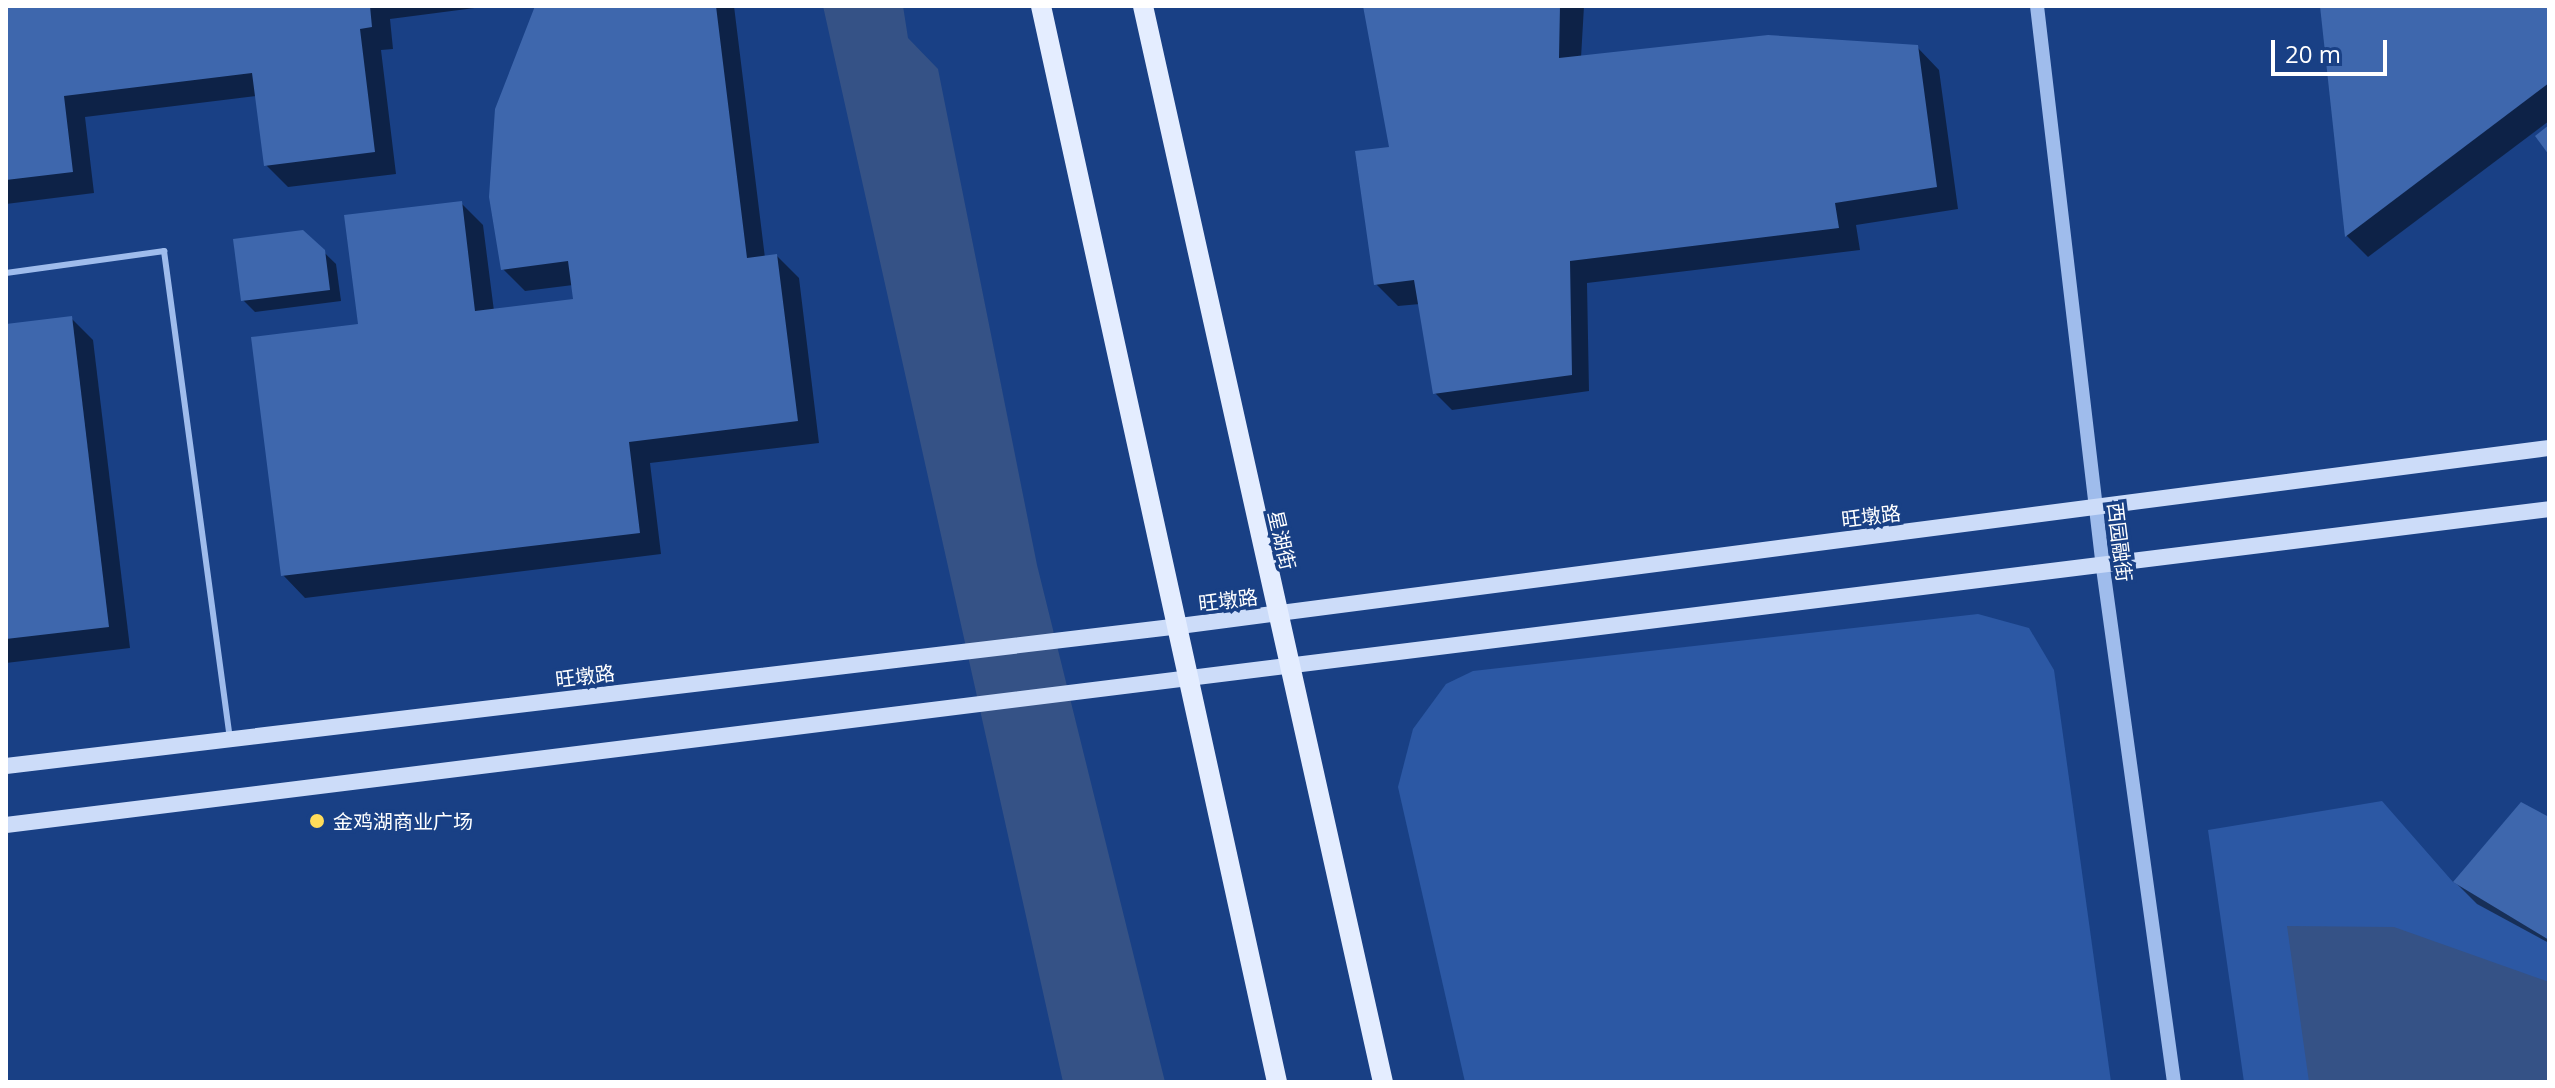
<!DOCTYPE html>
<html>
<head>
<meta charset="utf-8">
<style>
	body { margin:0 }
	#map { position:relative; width:2555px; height:1088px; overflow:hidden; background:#194085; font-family:"Open Sans","Noto Sans SC",sans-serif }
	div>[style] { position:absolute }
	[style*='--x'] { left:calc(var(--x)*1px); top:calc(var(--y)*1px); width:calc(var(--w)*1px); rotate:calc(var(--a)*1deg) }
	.green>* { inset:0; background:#2c58a4 }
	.water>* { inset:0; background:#355286 }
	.shadow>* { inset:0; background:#0007 }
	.building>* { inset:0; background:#3e67ad }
	.service>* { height:6px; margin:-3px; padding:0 3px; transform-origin:3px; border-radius:3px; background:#9fbcec }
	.tertiary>* { height:14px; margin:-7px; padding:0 7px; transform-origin:7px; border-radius:7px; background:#9fbcec }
	.secondary>* { height:16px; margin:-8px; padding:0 8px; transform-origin:8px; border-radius:8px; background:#ccdcf9 }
	.primary>* { height:20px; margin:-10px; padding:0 10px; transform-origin:10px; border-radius:10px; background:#e4edff }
	.dots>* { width:22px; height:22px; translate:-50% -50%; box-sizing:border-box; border:4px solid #194085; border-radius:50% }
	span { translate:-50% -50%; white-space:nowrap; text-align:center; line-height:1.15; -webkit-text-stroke:7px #194085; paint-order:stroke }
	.street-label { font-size:20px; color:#fff }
	.poi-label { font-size:20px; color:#fff }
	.left { translate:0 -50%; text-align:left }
	.frame { position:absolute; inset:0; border:8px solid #fff; pointer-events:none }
	.scale { position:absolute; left:2271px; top:40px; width:116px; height:36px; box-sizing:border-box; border:4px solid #fff; border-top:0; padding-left:10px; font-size:24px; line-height:28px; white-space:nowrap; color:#fff; -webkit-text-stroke:6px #194085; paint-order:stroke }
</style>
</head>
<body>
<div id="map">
	<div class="green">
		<i style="clip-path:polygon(1978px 614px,2029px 628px,2054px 670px,2111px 1082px,1465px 1082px,1398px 787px,1413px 729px,1446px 684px,1473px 671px)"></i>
		<i style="clip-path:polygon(2382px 801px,2453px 882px,2549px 940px,2549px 1082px,2244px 1082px,2208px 830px)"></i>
	</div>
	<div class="water">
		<i style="clip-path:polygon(823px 6px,903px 6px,908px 38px,938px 69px,1037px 565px,1165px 1082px,1063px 1082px)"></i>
		<i style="clip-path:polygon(2287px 926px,2394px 927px,2549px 982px,2549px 1082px,2309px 1082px)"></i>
	</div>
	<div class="shadow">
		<i style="clip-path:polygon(6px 6px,490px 6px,390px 19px,393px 49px,381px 50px,396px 174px,288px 187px,266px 165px,257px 96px,85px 117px,94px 193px,6px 204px)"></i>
		<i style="clip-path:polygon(539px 6px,734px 6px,765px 258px,777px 256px,799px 278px,819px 443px,650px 463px,661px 554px,305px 598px,283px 575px,360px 326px,461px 203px,483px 225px,494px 311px,575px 300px,573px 285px,525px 291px,503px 269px,497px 109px)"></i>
		<i style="clip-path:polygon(1365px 6px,1584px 6px,1581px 58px,1917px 47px,1939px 70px,1958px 209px,1856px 225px,1860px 250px,1587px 283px,1589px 391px,1452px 410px,1435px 393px,1420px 304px,1398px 306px,1376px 284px,1391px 149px)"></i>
		<i style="clip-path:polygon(2322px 6px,2549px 6px,2549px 121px,2368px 257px,2347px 236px)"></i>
		<i style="clip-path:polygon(303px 232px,336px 264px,341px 301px,255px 312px,243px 300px)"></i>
		<i style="clip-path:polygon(71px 318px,93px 340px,130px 648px,6px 663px,6px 326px)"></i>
		<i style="clip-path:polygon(2549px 817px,2549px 943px,2477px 904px,2455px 882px)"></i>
	</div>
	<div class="building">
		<i style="clip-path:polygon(6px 6px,370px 6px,372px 27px,360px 29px,375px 152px,264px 166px,252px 73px,64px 96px,73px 172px,6px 180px)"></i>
		<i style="clip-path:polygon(535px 6px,716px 6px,747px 258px,777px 254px,798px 421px,629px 442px,640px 533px,281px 576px,251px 337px,358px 324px,344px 215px,462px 201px,475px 311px,573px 299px,568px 261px,501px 270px,489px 197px,495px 109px)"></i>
		<i style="clip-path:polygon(1363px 6px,1560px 6px,1559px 58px,1768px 35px,1918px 45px,1937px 187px,1835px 203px,1839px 228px,1570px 261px,1572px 375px,1433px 394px,1414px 280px,1374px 285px,1355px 151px,1389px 147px)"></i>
		<i style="clip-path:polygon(2320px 6px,2549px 6px,2549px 83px,2345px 237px)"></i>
		<i style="clip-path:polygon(2549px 125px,2549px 155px,2535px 136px)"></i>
		<i style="clip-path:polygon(303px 230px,325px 250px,330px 290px,241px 301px,233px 239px)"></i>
		<i style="clip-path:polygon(72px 316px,109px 627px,6px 639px,6px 324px)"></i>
		<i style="clip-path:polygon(2521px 802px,2549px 817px,2549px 940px,2453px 882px)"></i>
	</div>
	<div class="service">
		<i style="--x:6;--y:273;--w:160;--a:-7.9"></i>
		<i style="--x:164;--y:251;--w:491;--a:82.3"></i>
	</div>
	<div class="tertiary">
		<i style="--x:2037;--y:6;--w:566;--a:83.3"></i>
		<i style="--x:2103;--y:568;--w:519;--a:82.14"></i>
	</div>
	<div class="secondary">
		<i style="--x:6;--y:766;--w:1174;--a:-6.8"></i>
		<i style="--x:1172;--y:627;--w:1389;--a:-7.41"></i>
		<i style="--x:6;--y:825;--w:2563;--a:-7.08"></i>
	</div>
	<div class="primary">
		<i style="--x:1041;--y:6;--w:1102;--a:77.63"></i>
		<i style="--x:1143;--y:6;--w:1102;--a:77.43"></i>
	</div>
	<div class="dots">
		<i style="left:317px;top:821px;background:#ffdc5a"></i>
	</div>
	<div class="street-label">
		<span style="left:1871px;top:516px;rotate:-7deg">旺墩路</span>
		<span style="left:1282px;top:540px;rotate:77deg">星湖街</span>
		<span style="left:2120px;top:542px;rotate:83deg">西园融街</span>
		<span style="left:1228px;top:600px;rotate:-7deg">旺墩路</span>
		<span style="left:585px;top:676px;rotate:-7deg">旺墩路</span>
	</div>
	<div class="poi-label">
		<span class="left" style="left:333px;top:821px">金鸡湖商业广场</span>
	</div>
	<div class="frame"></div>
	<div class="scale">20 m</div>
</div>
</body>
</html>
